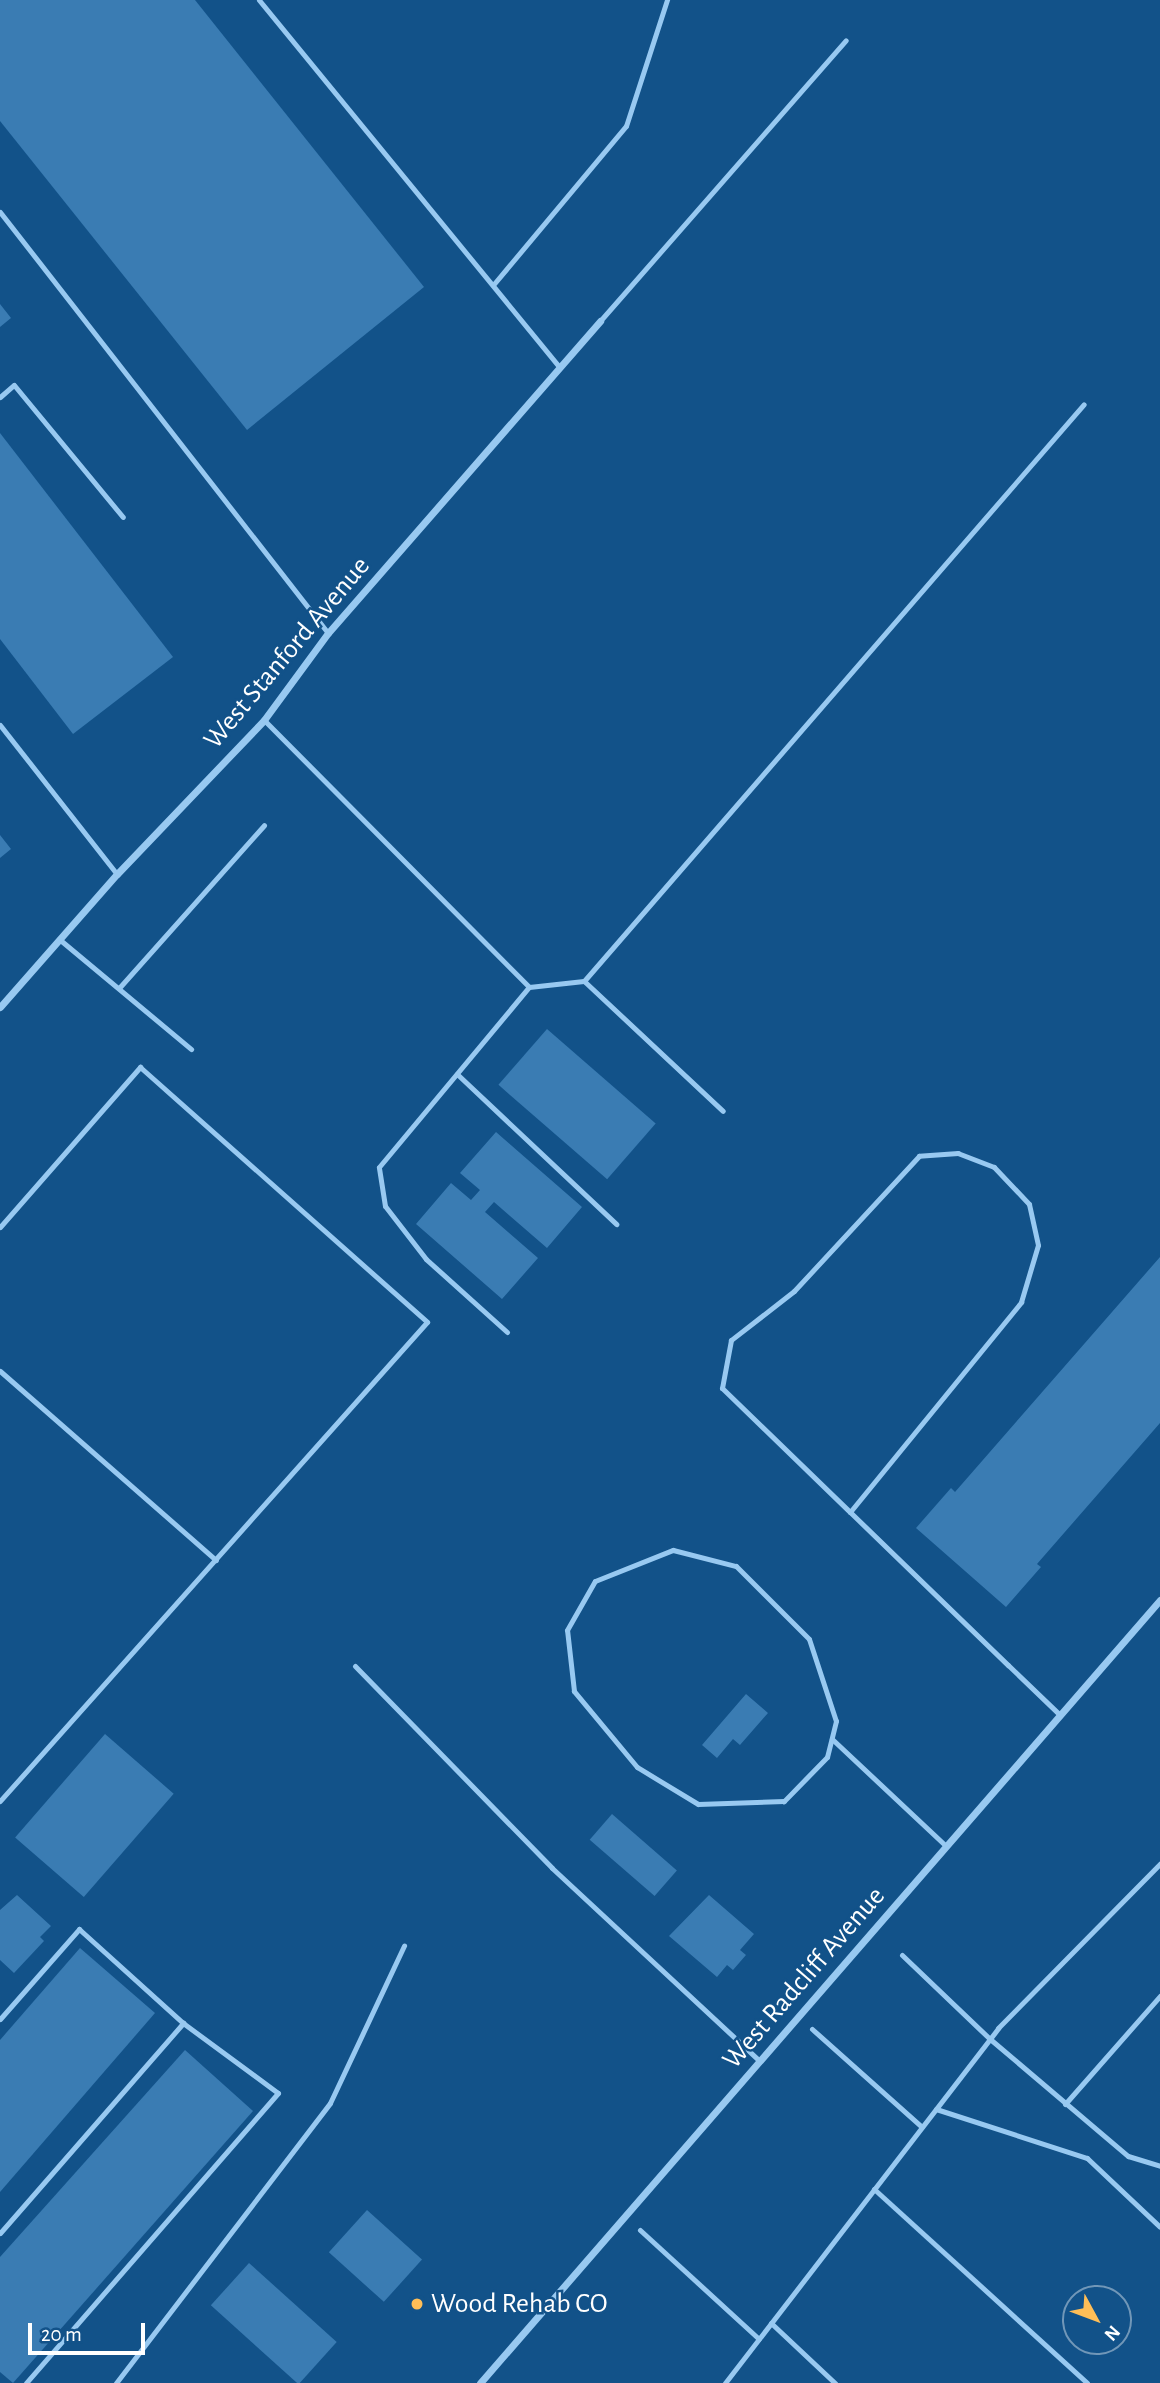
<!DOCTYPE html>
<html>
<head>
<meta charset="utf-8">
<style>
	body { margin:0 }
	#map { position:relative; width:1160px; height:2383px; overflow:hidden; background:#125289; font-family:"Alegreya Sans",sans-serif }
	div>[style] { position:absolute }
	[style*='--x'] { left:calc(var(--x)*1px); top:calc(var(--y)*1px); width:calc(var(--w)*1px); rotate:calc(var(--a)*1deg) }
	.building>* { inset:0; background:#3a7cb3; transform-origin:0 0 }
	.lane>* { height:5px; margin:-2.5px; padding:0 2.5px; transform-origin:2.5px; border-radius:2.5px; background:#98c9f1 }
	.street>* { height:7px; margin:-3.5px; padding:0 3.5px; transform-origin:3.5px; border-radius:3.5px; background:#98c9f1 }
	.dots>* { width:19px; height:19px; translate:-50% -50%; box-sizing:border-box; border:4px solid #125289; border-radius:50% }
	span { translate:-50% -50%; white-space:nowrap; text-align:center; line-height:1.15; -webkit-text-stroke:5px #125289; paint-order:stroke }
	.street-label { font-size:28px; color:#fff }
	.poi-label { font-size:28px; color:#fff }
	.left { translate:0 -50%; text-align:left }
	.north { position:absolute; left:1062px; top:2285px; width:70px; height:70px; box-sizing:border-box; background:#125289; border:2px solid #7197b8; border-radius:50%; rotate:131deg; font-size:19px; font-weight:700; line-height:28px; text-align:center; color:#fff }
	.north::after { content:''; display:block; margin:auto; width:24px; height:32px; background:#ffbe57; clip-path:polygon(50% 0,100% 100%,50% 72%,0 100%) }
	.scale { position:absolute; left:28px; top:2323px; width:117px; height:32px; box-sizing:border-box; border:4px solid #fff; border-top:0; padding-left:9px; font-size:21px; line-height:24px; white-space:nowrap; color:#fff; -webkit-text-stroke:5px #125289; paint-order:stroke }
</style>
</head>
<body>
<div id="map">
	<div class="building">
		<i style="clip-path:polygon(0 0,195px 0,424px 287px,247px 430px,0 121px)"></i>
		<i style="clip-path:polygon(0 304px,11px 318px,0 327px)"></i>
		<i style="clip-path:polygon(0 433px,173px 657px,73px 734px,0 639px)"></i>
		<i style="clip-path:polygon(0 835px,11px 849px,0 858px)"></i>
		<i style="left:547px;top:1029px;width:144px;height:74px;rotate:41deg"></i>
		<i style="clip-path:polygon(496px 1132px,582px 1207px,547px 1248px,494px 1202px,485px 1212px,538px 1258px,502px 1299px,416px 1224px,451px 1183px,471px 1200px,480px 1190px,460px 1173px)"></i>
		<i style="clip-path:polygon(1160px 1257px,1160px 1423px,1037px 1564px,1041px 1567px,1006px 1607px,916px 1528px,951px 1488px,955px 1492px)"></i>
		<i style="clip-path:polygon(746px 1694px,768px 1713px,740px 1745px,733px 1739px,717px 1758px,702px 1745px)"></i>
		<i style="left:105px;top:1734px;width:91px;height:137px;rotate:41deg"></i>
		<i style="left:612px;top:1814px;width:86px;height:34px;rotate:41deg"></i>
		<i style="clip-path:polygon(17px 1895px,51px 1926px,40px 1937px,44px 1941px,14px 1973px,0 1960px,0 1910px)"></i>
		<i style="clip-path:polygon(709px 1895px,754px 1934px,740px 1950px,746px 1955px,733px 1970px,727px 1965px,717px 1977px,669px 1936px)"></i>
		<i style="clip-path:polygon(80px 1948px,155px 2013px,0 2192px,0 2040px)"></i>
		<i style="clip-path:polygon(185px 2050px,253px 2111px,13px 2383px,0 2372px,0 2257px)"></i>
		<i style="left:367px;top:2210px;width:74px;height:57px;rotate:42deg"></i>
		<i style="left:249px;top:2263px;width:118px;height:57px;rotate:42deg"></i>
	</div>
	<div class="lane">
		<i style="--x:259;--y:0;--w:475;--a:50.7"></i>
		<i style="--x:0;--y:212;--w:534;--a:52.08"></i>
		<i style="--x:493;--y:285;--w:207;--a:-50.1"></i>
		<i style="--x:626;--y:126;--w:133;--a:-72"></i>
		<i style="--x:600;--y:321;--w:373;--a:-48.8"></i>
		<i style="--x:0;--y:397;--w:18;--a:-41"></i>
		<i style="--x:14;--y:385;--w:171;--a:50.5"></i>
		<i style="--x:264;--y:720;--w:376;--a:45.2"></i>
		<i style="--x:529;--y:987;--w:55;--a:-6.2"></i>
		<i style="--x:584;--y:981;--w:763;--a:-49.09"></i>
		<i style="--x:0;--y:725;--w:189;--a:51.9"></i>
		<i style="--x:59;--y:939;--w:172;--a:39.8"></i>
		<i style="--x:584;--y:981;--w:190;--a:43.1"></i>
		<i style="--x:119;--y:988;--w:218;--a:-48.3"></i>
		<i style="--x:457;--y:1074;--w:219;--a:43.3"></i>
		<i style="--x:0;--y:1227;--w:213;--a:-48.8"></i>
		<i style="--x:140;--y:1067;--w:384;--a:41.6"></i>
		<i style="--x:427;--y:1322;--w:642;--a:131.72"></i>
		<i style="--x:507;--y:1332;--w:109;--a:-138"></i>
		<i style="--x:426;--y:1259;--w:67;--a:-127.7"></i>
		<i style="--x:385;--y:1206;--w:39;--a:-99"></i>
		<i style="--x:379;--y:1167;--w:234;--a:-50.2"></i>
		<i style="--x:0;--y:1371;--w:287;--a:41.2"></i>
		<i style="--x:850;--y:1512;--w:271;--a:-50.8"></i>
		<i style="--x:1021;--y:1302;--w:59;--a:-73.4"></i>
		<i style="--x:1038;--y:1245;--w:42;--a:-102.4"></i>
		<i style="--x:1029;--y:1204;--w:51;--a:-133.4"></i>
		<i style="--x:994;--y:1167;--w:39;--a:-159"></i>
		<i style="--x:958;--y:1153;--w:39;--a:176"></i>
		<i style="--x:919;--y:1156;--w:184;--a:132.8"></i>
		<i style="--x:794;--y:1291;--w:80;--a:142.1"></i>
		<i style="--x:731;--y:1340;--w:49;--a:100.6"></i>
		<i style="--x:722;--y:1388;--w:178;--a:44.1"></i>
		<i style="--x:850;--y:1512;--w:220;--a:44.1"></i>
		<i style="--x:1008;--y:1665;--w:72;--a:43.9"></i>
		<i style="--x:673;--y:1550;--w:65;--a:14.3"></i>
		<i style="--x:736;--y:1566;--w:103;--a:45"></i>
		<i style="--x:809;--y:1639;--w:86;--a:71.8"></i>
		<i style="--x:836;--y:1721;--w:37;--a:104"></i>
		<i style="--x:827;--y:1757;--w:62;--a:134.3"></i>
		<i style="--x:784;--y:1801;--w:86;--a:178"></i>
		<i style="--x:698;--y:1804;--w:71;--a:-148.8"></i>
		<i style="--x:637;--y:1767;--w:99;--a:-129.7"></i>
		<i style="--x:574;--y:1691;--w:61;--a:-96.5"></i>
		<i style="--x:567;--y:1630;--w:56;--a:-60.3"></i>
		<i style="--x:595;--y:1581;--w:84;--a:-21.7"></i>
		<i style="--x:355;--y:1666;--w:282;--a:45.7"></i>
		<i style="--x:552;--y:1868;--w:284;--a:42.9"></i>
		<i style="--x:832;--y:1739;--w:156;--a:43.2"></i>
		<i style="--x:902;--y:1955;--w:122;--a:43.7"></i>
		<i style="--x:990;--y:2039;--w:181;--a:40.3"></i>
		<i style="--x:1128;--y:2156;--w:34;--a:17"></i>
		<i style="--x:0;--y:2019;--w:120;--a:-48.7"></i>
		<i style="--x:79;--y:1929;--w:140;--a:42.1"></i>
		<i style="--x:183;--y:2023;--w:118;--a:36.4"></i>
		<i style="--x:278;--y:2093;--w:384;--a:131"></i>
		<i style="--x:812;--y:2029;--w:147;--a:41.7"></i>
		<i style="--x:1065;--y:2104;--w:144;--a:-48.7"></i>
		<i style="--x:936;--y:2109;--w:159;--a:18"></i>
		<i style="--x:1087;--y:2158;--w:100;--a:43.4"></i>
		<i style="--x:874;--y:2189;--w:288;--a:42.3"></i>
		<i style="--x:640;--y:2230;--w:161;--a:42.5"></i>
		<i style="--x:0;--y:2233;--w:279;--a:-48.9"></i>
		<i style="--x:771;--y:2323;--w:88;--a:43.2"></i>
		<i style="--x:116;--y:2383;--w:352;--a:-52.6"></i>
		<i style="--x:330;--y:2103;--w:174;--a:-64.8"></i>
		<i style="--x:725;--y:2383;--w:448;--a:-52.4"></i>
		<i style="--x:998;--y:2028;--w:231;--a:-45.4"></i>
	</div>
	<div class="street">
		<i style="--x:0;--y:1007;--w:177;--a:-48.7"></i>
		<i style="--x:117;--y:874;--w:213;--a:-46.3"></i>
		<i style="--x:264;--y:720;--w:108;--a:-53.7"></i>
		<i style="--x:328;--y:633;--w:414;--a:-48.9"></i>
		<i style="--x:480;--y:2383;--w:1037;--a:-49.03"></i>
	</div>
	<div class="dots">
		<i style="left:417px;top:2304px;background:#ffbe57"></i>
	</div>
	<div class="street-label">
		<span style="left:287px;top:653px;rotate:-50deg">West Stanford Avenue</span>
		<span style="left:804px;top:1978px;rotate:-49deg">West Radcliff Avenue</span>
	</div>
	<div class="poi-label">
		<span class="left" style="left:431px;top:2304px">Wood Rehab CO</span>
	</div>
	<div class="north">N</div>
	<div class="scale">20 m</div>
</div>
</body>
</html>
